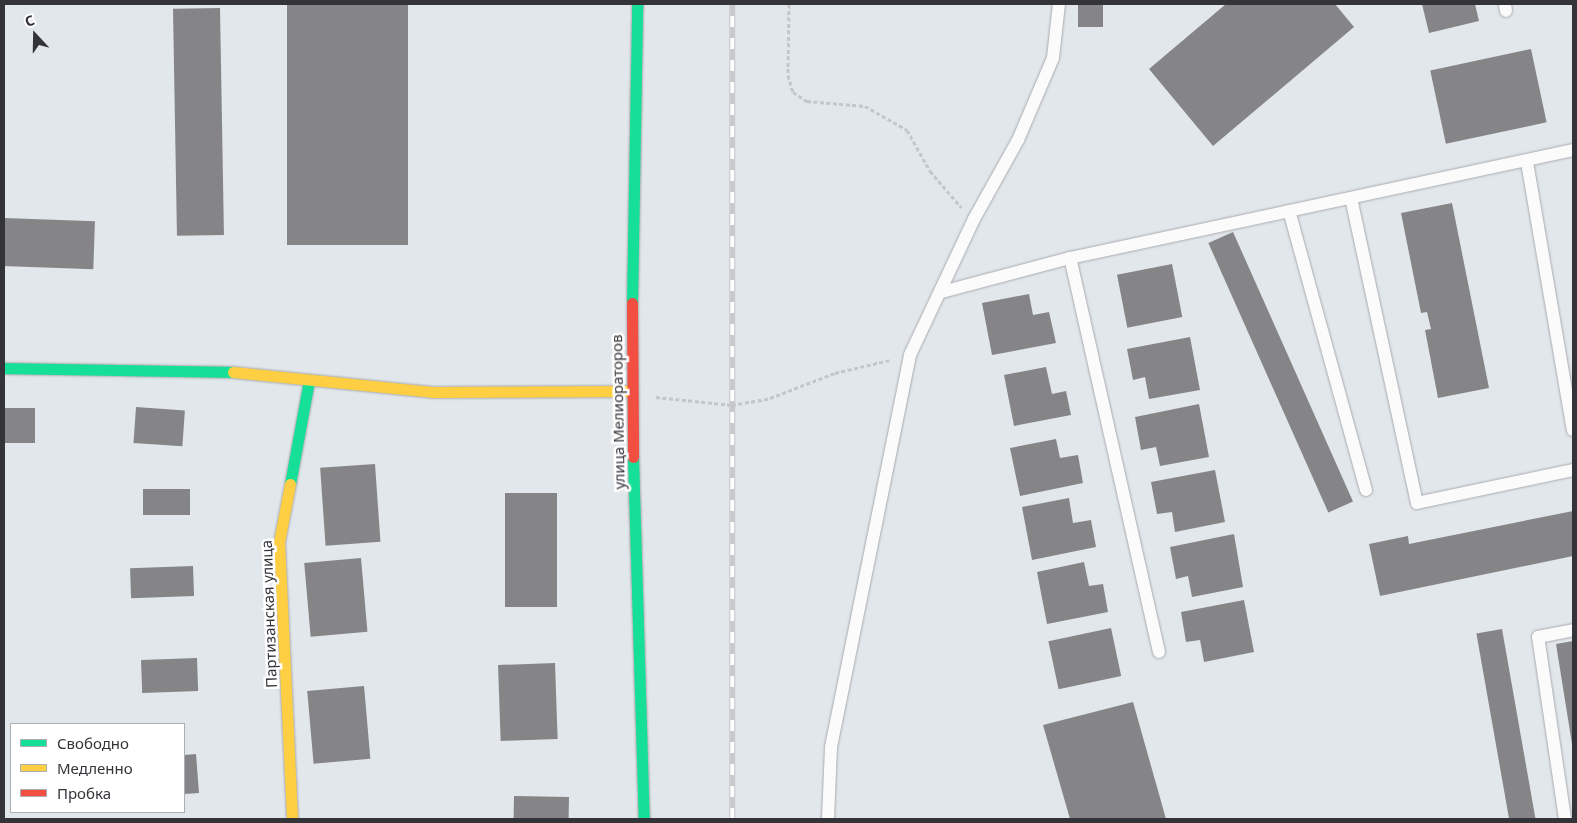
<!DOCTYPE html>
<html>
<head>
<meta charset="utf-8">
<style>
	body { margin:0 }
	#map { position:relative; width:1577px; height:823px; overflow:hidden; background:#e2e7ec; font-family:"Noto Sans",sans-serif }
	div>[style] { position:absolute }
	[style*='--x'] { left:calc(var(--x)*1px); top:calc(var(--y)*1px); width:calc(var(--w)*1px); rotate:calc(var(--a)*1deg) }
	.building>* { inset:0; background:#858587; transform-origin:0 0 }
	.path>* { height:3px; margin-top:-1.5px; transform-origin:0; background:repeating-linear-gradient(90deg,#c4c6c8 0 4px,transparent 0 6.5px) }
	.roads { filter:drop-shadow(0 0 1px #a8abae) drop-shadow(0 0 1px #a8abae) }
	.lane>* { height:12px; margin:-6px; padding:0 6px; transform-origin:6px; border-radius:6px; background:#fbfbfc }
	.fast>* { height:11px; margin:-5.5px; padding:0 5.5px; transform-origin:5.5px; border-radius:5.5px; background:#16e098 }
	.slow>* { height:11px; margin:-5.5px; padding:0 5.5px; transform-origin:5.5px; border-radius:5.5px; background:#ffcf43 }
	.jam>* { height:11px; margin:-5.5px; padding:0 5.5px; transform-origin:5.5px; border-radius:5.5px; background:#f24e42 }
	.rail>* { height:5.5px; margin-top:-2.75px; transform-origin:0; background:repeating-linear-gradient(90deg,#fff 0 11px,#c7c8ca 0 22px); box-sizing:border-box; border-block:1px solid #c7c8ca }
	span { translate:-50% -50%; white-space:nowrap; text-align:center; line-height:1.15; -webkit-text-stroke:5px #fff; paint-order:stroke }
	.street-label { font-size:15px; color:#323438 }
	.frame { position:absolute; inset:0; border:5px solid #323438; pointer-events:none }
	.legend { position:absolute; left:10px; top:723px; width:175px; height:90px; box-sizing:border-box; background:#fff; border:1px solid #adaeaf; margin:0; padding:6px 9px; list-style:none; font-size:15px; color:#323438 }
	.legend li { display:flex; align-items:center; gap:10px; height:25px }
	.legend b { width:25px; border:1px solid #adaeaf }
	.north { position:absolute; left:10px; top:10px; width:50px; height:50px; -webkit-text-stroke:4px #fff; paint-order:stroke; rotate:339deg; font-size:14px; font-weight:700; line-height:20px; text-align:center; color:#323438 }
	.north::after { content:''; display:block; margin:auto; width:18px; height:22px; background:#323438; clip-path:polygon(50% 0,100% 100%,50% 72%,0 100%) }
</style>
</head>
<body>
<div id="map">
	<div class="building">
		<i style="left:287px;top:4px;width:121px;height:241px"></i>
		<i style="left:1078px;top:4px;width:25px;height:23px"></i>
		<i style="clip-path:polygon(1226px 4px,1335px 4px,1354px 27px,1213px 146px,1149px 69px)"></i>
		<i style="clip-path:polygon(1422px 4px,1475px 4px,1479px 21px,1429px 33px)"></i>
		<i style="left:220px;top:8px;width:227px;height:47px;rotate:89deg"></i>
		<i style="left:1531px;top:49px;width:75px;height:103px;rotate:78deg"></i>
		<i style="clip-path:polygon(1452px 203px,1489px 388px,1438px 398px,1425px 330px,1431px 329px,1427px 312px,1421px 313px,1401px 213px)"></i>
		<i style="left:4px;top:218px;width:91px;height:48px;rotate:2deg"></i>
		<i style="left:1233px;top:232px;width:295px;height:27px;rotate:66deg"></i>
		<i style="left:1172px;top:264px;width:54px;height:56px;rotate:79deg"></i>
		<i style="clip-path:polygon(1029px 294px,1033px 315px,1049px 312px,1056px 343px,992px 355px,982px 303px)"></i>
		<i style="clip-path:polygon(1190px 337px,1200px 390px,1149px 399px,1145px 377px,1133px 380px,1127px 349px)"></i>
		<i style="clip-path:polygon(1046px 367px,1052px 394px,1066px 391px,1071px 415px,1014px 426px,1004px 375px)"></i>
		<i style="clip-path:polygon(1199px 404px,1209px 457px,1160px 466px,1156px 447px,1141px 450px,1135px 417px)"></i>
		<i style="left:136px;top:407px;width:49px;height:36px;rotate:4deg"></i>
		<i style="left:4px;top:408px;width:31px;height:35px"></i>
		<i style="clip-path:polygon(1056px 439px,1060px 458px,1078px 455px,1083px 483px,1020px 496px,1010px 448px)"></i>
		<i style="left:375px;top:464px;width:78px;height:55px;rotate:86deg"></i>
		<i style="clip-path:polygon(1215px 470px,1225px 522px,1175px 532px,1172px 512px,1157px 514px,1151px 482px)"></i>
		<i style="left:190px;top:489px;width:26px;height:47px;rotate:90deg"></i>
		<i style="left:557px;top:493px;width:114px;height:52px;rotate:90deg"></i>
		<i style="clip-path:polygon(1069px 498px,1073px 523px,1091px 520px,1096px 547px,1032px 560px,1022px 507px)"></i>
		<i style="clip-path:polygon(1573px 511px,1573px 556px,1380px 596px,1369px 544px,1408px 536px,1409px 544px)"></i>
		<i style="clip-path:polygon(1234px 534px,1243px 587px,1192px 597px,1188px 576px,1176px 579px,1170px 547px)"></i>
		<i style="left:361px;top:558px;width:74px;height:57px;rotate:85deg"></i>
		<i style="clip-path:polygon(1084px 562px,1089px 586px,1103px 584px,1108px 612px,1047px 624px,1037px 572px)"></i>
		<i style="left:193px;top:566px;width:30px;height:63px;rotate:88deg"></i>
		<i style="clip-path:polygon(1244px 600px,1254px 652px,1204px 662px,1200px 640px,1186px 642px,1181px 612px)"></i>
		<i style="left:1111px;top:628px;width:49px;height:64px;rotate:78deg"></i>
		<i style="left:1502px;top:629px;width:193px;height:26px;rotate:80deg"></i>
		<i style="clip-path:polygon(1573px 641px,1573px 744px,1572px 744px,1556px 644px)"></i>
		<i style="left:197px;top:658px;width:33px;height:56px;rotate:88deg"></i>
		<i style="left:555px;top:663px;width:76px;height:57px;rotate:88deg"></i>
		<i style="left:364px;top:686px;width:73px;height:57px;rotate:85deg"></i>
		<i style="clip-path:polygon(1133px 702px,1166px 819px,1070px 819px,1043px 725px)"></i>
		<i style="clip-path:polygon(196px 754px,199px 793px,184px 794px,184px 755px)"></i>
		<i style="left:514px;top:796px;width:55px;height:23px;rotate:1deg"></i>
	</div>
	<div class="path">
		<i style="--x:789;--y:4;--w:71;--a:90.8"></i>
		<i style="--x:788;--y:75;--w:18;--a:74"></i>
		<i style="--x:793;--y:92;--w:17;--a:33"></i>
		<i style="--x:807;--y:101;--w:58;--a:4.9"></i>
		<i style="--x:865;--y:106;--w:48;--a:29.7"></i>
		<i style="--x:907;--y:130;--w:47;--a:60.7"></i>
		<i style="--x:930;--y:171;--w:48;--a:49.3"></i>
		<i style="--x:656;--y:397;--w:76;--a:6"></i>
		<i style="--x:732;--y:405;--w:39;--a:-10"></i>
		<i style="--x:770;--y:398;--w:70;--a:-21"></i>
		<i style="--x:835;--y:373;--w:57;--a:-13.3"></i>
	</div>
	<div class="roads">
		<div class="lane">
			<i style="--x:1505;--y:4;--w:7;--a:82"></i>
			<i style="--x:1527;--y:162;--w:272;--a:80.3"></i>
			<i style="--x:1351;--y:198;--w:312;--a:77.8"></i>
			<i style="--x:1417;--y:503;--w:159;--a:-11.9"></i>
			<i style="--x:942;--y:292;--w:132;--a:-14.9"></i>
			<i style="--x:1366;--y:490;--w:289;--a:-105.4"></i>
			<i style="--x:1289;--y:211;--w:290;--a:-12.1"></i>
			<i style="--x:1159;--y:652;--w:404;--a:-102.7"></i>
			<i style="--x:1070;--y:258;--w:224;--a:-12.1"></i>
			<i style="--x:828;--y:819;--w:72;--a:-87.6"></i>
			<i style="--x:831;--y:747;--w:400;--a:-78.6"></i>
			<i style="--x:910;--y:355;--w:150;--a:-64.8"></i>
			<i style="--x:974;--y:219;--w:90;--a:-60.9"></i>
			<i style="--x:1018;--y:140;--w:89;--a:-66.9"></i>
			<i style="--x:1053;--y:58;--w:54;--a:-83.7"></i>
			<i style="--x:1565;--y:819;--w:184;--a:-98.4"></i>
			<i style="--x:1538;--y:637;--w:36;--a:-11"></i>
		</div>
		<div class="fast">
			<i style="--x:632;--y:303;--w:299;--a:-89"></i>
			<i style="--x:4;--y:368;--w:229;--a:1"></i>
			<i style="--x:633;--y:457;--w:362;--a:88.3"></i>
			<i style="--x:290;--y:484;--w:106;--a:-79.6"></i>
		</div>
		<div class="slow">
			<i style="--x:233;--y:372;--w:200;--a:5.7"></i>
			<i style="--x:432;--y:392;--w:199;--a:-0.3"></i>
			<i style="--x:290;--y:484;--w:59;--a:100.7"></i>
			<i style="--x:279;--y:542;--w:277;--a:87.3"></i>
		</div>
		<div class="jam">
			<i style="--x:632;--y:303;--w:154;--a:89.6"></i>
		</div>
	</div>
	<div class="rail">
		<i style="--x:732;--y:819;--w:815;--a:-90"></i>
	</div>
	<div class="street-label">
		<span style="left:618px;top:412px;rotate:-91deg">улица Мелиораторов</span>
		<span style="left:269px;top:614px;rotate:-92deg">Партизанская улица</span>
	</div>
	<div class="frame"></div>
	<ul class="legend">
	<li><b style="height:6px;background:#16e098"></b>Свободно</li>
	<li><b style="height:6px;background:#ffcf43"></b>Медленно</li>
	<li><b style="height:6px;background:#f24e42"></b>Пробка</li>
	</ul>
	<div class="north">С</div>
</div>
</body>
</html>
